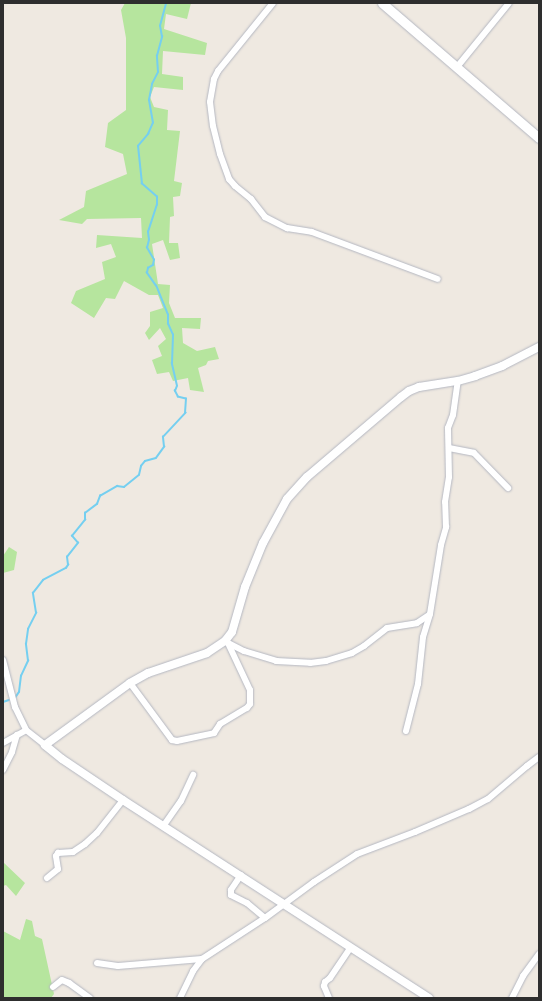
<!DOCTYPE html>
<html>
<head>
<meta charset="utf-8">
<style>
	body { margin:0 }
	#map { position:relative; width:542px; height:1001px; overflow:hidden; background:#efe9e1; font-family:"Varela Round",sans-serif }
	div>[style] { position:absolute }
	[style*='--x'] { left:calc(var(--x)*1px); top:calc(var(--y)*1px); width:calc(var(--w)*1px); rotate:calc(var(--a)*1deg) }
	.green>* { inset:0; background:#b6e59e }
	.stream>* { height:1.5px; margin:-0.75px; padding:0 0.75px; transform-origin:0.75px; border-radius:0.75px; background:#75cff0 }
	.roads { filter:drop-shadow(0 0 1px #b4b7c1) drop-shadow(0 0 1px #b4b7c1) }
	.minor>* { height:6px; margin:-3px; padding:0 3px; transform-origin:3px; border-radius:3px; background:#fff }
	.tertiary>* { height:8px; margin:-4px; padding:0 4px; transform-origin:4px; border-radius:4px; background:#fff }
	.secondary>* { height:9px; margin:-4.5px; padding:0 4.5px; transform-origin:4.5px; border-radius:4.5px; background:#fff }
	span { translate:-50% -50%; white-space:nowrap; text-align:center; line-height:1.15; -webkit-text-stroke:3.5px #fff; paint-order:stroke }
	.frame { position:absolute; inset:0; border:4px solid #2e2e2e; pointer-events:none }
</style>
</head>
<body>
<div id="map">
	<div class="green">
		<i style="clip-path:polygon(125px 3px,191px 3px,187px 19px,166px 14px,164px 29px,207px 43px,205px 55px,163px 51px,162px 74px,183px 77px,183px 90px,154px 87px,150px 97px,154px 107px,168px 110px,167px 130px,180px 131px,174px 181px,182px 183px,180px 196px,173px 197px,174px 216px,170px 217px,169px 243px,178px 243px,180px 258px,170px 260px,163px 240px,152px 244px,158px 284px,170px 285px,169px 303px,175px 318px,201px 318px,200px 329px,182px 328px,183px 343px,197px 351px,215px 347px,219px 359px,208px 361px,206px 365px,198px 368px,204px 392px,190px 390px,188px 378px,173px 381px,169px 372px,157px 374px,152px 360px,162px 356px,158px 346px,166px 339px,160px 328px,149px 340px,145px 333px,150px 326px,150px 312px,163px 308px,158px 295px,149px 295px,124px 281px,115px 299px,106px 298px,94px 318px,71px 303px,76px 291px,105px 279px,102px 262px,116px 257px,111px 244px,96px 248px,97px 235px,142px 238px,141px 218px,87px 219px,82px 224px,59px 220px,84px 207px,86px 191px,127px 174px,123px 154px,105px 147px,108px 123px,126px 110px,126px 38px,121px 10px)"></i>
		<i style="clip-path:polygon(9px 547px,17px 552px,14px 570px,3px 573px,3px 556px)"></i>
		<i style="clip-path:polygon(3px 862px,25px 883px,16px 896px,6px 885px,3px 886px)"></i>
		<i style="clip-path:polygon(26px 919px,32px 921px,35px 936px,42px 939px,54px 994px,51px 998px,3px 998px,3px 931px,20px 940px)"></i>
	</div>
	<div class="stream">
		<i style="--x:15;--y:698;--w:7;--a:-56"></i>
		<i style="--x:19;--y:692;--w:16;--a:-83"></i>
		<i style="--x:21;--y:676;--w:17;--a:-65"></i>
		<i style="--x:28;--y:661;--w:17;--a:-97"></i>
		<i style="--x:26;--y:644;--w:15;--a:-82"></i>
		<i style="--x:28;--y:629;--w:18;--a:-63"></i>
		<i style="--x:36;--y:613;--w:20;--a:-99"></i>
		<i style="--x:33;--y:593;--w:16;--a:-52"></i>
		<i style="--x:43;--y:580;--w:26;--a:-28"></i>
		<i style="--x:66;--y:568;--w:4;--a:-56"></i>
		<i style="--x:68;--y:565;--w:8;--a:-97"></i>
		<i style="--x:67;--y:557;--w:18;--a:-52"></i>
		<i style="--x:78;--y:543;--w:9;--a:-131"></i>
		<i style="--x:72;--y:536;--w:21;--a:-51"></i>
		<i style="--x:85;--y:520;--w:7;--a:-90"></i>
		<i style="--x:85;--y:513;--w:15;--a:-37"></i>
		<i style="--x:97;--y:504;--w:9;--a:-69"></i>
		<i style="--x:100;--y:496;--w:20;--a:-30"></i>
		<i style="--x:117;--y:486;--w:7;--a:8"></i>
		<i style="--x:124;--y:487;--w:19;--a:-39"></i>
		<i style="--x:139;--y:475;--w:9;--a:-77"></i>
		<i style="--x:141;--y:466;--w:6;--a:-51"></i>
		<i style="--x:145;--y:461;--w:11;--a:-15"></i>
		<i style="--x:156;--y:458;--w:14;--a:-54"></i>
		<i style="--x:164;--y:447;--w:10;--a:-96"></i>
		<i style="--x:163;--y:437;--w:33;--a:-47"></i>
		<i style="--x:185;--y:413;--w:14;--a:-86"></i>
		<i style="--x:186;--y:399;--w:8;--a:-166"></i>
		<i style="--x:178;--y:397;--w:7;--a:-117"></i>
		<i style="--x:175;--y:391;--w:5;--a:-68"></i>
		<i style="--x:177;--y:386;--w:23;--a:-103"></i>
		<i style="--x:172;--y:364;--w:29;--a:-88"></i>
		<i style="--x:173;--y:335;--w:12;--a:-114"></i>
		<i style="--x:168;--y:324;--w:9;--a:-90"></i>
		<i style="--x:168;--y:315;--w:31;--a:-112"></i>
		<i style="--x:156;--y:286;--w:16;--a:-125"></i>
		<i style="--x:147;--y:273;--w:5;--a:-79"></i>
		<i style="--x:148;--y:268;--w:6;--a:-31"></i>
		<i style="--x:153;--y:265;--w:5;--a:-79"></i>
		<i style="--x:154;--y:260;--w:14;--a:-120"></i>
		<i style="--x:147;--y:248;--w:8;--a:-76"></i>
		<i style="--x:149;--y:240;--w:8;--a:-97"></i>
		<i style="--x:148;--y:232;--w:28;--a:-72"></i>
		<i style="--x:157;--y:205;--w:8;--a:-90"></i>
		<i style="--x:157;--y:197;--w:20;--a:-139"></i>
		<i style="--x:142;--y:184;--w:38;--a:-96"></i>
		<i style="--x:138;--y:146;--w:16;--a:-50"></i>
		<i style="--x:148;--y:134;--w:12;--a:-66"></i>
		<i style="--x:153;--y:123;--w:23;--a:-100"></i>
		<i style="--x:149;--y:100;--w:16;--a:-79"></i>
		<i style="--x:152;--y:84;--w:13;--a:-63"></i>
		<i style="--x:158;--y:72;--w:16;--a:-94"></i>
		<i style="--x:157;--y:56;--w:20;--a:-75"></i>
		<i style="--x:162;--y:37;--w:11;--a:-100"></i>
		<i style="--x:160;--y:26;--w:24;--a:-75"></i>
		<i style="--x:3;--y:702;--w:6;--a:-18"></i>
	</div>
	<div class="roads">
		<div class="minor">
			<i style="--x:273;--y:3;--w:87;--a:129"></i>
			<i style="--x:218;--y:71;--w:9;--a:117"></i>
			<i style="--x:214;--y:79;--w:23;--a:100"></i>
			<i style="--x:210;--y:102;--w:24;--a:83"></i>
			<i style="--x:213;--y:126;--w:29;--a:76"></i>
			<i style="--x:220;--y:154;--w:27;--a:70"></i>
			<i style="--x:229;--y:179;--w:9;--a:49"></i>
			<i style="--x:235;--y:186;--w:21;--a:39"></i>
			<i style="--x:251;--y:199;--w:23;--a:52"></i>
			<i style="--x:265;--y:217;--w:25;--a:27"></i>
			<i style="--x:287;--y:228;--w:25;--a:9"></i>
			<i style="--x:312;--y:232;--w:134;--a:20.5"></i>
			<i style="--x:457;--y:67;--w:82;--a:-50.9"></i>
			<i style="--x:449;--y:448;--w:25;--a:11"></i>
			<i style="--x:474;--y:453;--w:49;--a:45.8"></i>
			<i style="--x:228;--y:643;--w:18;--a:27"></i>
			<i style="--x:244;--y:651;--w:34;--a:17"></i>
			<i style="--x:276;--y:661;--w:34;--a:3"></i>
			<i style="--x:310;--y:663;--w:16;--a:-7"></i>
			<i style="--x:326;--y:661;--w:27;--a:-17"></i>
			<i style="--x:352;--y:653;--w:14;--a:-30"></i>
			<i style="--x:364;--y:646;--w:29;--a:-38"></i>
			<i style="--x:387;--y:628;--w:30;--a:-9"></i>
			<i style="--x:417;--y:623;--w:14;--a:-34"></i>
			<i style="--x:3;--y:660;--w:49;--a:75.7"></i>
			<i style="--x:15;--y:707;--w:25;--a:64"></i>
			<i style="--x:26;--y:730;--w:24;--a:38"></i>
			<i style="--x:130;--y:683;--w:71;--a:53.6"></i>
			<i style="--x:172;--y:740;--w:5;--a:11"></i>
			<i style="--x:177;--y:741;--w:38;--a:-12"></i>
			<i style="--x:214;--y:733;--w:11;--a:-56"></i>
			<i style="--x:220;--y:724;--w:31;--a:-31"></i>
			<i style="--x:247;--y:708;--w:5;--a:-53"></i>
			<i style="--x:250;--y:704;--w:14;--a:-90"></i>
			<i style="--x:250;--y:690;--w:52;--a:-115.1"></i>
			<i style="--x:406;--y:731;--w:49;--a:-75.7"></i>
			<i style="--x:418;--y:684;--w:47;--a:-83.9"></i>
			<i style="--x:423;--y:637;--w:24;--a:-73"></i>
			<i style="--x:430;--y:614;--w:70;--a:-80.9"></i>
			<i style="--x:441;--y:545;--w:19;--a:-74"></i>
			<i style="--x:446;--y:527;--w:25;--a:-92"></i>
			<i style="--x:445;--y:502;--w:25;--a:-81"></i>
			<i style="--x:449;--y:477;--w:49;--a:-91.2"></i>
			<i style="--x:448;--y:428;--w:14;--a:-69"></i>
			<i style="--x:453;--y:415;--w:34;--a:-82"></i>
			<i style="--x:3;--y:743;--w:26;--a:-29"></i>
			<i style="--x:3;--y:770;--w:20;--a:-63"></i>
			<i style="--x:12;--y:752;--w:18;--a:-74"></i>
			<i style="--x:164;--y:825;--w:29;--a:-55"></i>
			<i style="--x:181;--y:801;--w:29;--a:-65"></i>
			<i style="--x:241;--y:875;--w:18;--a:124"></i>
			<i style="--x:231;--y:890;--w:5;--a:90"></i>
			<i style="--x:231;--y:895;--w:18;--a:27"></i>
			<i style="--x:247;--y:903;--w:23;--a:40"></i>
			<i style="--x:47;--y:878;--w:14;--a:-39"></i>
			<i style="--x:58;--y:869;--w:13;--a:-99"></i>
			<i style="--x:56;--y:856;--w:4;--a:-56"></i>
			<i style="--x:58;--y:853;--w:15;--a:-4"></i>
			<i style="--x:73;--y:852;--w:14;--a:-34"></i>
			<i style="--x:85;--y:844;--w:16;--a:-43"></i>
			<i style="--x:97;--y:833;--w:42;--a:-51.8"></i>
			<i style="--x:97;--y:963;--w:21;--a:8"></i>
			<i style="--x:118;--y:966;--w:84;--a:-4.8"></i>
			<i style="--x:53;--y:987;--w:11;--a:-38"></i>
			<i style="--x:62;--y:980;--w:8;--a:23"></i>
			<i style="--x:69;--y:983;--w:26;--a:36"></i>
			<i style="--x:180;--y:998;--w:30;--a:-64"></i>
			<i style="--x:193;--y:971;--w:15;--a:-53"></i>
			<i style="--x:202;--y:959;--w:75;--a:-33.1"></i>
			<i style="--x:265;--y:918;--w:61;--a:-36.3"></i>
			<i style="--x:314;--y:882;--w:51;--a:-33.1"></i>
			<i style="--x:357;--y:854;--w:62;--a:-20.8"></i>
			<i style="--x:415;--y:832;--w:59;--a:-23.1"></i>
			<i style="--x:469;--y:809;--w:21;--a:-28"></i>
			<i style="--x:488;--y:799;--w:51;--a:-40.2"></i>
			<i style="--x:527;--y:766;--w:15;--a:-37"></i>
			<i style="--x:329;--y:998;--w:13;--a:-113"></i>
			<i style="--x:324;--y:986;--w:4;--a:-76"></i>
			<i style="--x:325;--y:982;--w:6;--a:-39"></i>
			<i style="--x:330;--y:978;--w:37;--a:-56"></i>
			<i style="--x:512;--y:998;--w:25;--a:-63"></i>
			<i style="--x:523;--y:976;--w:27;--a:-54"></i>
		</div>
		<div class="tertiary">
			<i style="--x:429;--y:998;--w:364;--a:-147.1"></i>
			<i style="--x:123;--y:800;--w:73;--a:-146.1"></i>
			<i style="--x:62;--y:759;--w:22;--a:-141"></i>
			<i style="--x:45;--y:745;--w:105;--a:-36.1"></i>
			<i style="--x:130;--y:683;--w:21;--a:-29"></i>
			<i style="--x:148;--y:673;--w:62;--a:-18.7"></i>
			<i style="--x:207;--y:653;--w:22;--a:-34"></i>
			<i style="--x:225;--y:641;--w:11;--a:-52"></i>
			<i style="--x:232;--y:632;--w:47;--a:-73.9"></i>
			<i style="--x:245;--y:587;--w:48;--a:-67.8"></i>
			<i style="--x:263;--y:543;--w:50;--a:-61.4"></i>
			<i style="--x:287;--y:499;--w:30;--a:-48"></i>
			<i style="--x:307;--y:477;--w:123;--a:-40.4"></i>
			<i style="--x:401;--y:397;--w:10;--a:-37"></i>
			<i style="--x:409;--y:391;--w:11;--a:-22"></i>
			<i style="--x:419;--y:387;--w:39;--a:-9"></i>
			<i style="--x:458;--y:381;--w:18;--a:-16"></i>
			<i style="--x:475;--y:376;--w:29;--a:-20"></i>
			<i style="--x:502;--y:366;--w:42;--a:-27.2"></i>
		</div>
		<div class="secondary">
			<i style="--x:382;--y:3;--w:207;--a:40.7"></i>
		</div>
	</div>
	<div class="frame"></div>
</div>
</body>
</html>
